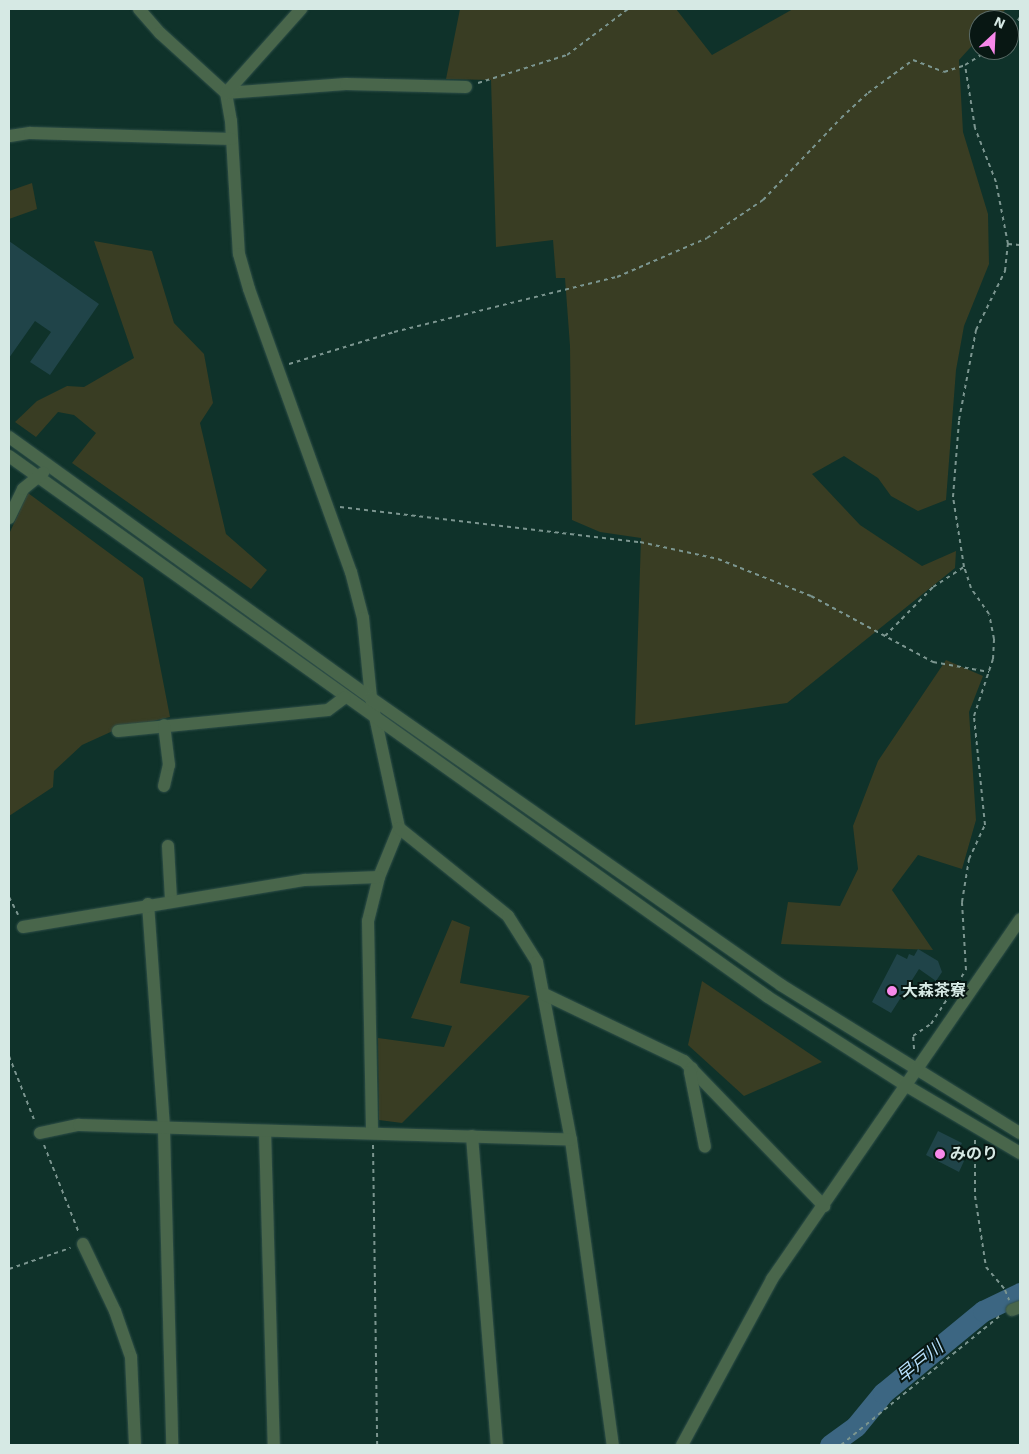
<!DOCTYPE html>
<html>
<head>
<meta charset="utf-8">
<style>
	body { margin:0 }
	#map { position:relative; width:1029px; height:1454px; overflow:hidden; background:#0f322a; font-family:"Work Sans","Noto Sans JP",sans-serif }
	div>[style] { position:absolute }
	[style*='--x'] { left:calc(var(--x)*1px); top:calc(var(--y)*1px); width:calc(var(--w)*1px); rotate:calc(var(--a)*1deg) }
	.green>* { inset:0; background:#393d23 }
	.river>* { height:21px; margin:-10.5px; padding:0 10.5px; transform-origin:10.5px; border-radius:10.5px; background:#3c6682 }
	.building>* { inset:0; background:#204449 }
	.path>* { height:2px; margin-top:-1px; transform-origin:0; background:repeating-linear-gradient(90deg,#7b958f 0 4px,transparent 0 8px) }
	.roads { filter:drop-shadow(0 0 1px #2f4f48) drop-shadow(0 0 1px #2f4f48) }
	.minor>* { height:12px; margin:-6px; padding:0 6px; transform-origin:6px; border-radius:6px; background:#49664b }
	.dots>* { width:14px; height:14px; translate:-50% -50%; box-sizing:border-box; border:2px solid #081713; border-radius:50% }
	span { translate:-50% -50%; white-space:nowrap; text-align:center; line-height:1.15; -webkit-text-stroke:4px #081713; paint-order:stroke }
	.poi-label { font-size:16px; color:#d6e9e4; font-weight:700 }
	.left { translate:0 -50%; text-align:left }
	.water-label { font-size:18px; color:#b7dffb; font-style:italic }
	.frame { position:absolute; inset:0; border:10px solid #d6e9e4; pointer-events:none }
	.north { position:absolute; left:969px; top:10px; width:50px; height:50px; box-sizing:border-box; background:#081713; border:1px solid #5a6b67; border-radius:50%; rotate:25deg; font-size:14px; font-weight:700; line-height:20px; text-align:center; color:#d6e9e4 }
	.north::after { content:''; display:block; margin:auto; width:18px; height:22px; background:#f888ea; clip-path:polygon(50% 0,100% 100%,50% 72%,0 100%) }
</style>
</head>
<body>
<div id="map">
	<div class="green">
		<i style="clip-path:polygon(460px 9px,676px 9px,712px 55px,793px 9px,1006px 9px,995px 20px,979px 20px,979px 38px,959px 60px,963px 132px,988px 214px,989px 264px,964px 326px,956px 370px,946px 500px,918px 511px,891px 496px,878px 478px,844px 456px,812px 474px,860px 525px,922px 566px,956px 551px,955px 568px,787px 703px,635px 725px,641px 538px,600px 532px,572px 520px,570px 346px,565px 278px,556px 278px,553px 240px,496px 247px,491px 80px,446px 79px)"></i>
		<i style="clip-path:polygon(32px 183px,37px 209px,9px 219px,9px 191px)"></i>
		<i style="clip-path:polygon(94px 241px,152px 251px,174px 323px,204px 354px,213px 403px,200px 423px,226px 534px,267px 570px,251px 589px,72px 463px,96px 433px,74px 415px,58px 412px,36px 437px,15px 422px,37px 401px,67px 386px,84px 387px,134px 358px)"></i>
		<i style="clip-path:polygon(28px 493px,143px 578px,170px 717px,115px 730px,82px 745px,54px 771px,53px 787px,9px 816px,9px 534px)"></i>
		<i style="clip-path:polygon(946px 660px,983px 676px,969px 712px,976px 820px,962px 869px,918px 855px,892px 890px,933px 950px,781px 944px,788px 902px,840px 906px,858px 869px,853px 826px,878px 761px)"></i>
		<i style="clip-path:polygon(452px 920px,470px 927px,460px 983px,530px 996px,402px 1123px,379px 1120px,378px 1038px,444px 1047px,452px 1026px,411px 1018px)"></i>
		<i style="clip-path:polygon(702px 981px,822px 1062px,744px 1096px,688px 1045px)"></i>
	</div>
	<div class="river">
		<i style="--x:830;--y:1445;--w:32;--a:-36"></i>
		<i style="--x:856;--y:1426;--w:43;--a:-50.7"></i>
		<i style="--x:883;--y:1393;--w:129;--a:-39.4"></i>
		<i style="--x:983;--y:1311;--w:41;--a:-25.9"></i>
	</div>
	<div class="building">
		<i style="clip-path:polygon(9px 241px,99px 304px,50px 375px,30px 362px,51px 332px,35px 321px,9px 358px)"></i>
		<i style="clip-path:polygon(918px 949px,938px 961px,942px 972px,936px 981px,919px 969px,891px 1013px,872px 1002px,897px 954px,907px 959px,909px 954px,914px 956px)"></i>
		<i style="clip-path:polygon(938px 1131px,962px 1143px,955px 1157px,964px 1161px,959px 1172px,926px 1155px)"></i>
	</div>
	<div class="path">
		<i style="--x:1009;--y:34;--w:20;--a:-57"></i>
		<i style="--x:478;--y:83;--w:93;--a:-17.5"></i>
		<i style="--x:567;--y:55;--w:76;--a:-37"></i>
		<i style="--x:1008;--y:244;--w:12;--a:5"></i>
		<i style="--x:289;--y:364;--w:110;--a:-16.9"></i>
		<i style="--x:394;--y:332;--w:230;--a:-13.9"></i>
		<i style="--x:617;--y:277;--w:98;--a:-23.4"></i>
		<i style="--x:707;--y:238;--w:68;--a:-34.2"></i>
		<i style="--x:763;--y:200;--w:113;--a:-46.4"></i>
		<i style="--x:841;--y:118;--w:37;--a:-43"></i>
		<i style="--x:868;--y:93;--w:56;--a:-36.3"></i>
		<i style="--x:913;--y:60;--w:33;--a:21"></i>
		<i style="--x:944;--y:72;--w:22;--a:-18"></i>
		<i style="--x:965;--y:65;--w:28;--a:-32"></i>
		<i style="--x:340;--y:507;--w:302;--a:6.7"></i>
		<i style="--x:640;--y:542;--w:80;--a:12.3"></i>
		<i style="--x:718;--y:559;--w:100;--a:21.7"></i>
		<i style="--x:811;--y:596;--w:139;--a:28.4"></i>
		<i style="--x:933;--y:662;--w:57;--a:10.1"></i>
		<i style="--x:885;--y:636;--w:69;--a:-45.6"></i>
		<i style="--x:933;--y:587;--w:37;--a:-33"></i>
		<i style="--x:964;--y:567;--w:71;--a:-98.9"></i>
		<i style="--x:953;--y:497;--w:77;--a:-85.5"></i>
		<i style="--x:959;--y:420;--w:92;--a:-79.3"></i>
		<i style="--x:976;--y:330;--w:66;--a:-63.8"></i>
		<i style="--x:1005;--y:271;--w:27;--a:-84"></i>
		<i style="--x:1008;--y:244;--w:63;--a:-101"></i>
		<i style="--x:996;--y:182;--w:58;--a:-111.3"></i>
		<i style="--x:975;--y:128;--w:64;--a:-99"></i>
		<i style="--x:9;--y:897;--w:20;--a:63"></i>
		<i style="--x:914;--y:1049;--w:13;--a:-94"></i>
		<i style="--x:913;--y:1036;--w:22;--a:-34"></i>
		<i style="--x:931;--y:1024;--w:64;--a:-57.1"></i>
		<i style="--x:966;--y:970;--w:68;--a:-93.4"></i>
		<i style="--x:962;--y:902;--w:44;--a:-80.8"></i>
		<i style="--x:969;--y:859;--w:38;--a:-65"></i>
		<i style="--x:985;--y:825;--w:110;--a:-95.8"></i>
		<i style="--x:974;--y:716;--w:60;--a:-71.6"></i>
		<i style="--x:993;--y:659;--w:20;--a:-87"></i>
		<i style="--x:994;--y:639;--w:25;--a:-101"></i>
		<i style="--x:989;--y:614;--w:32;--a:-125"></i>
		<i style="--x:971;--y:588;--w:22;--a:-108"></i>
		<i style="--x:9;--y:1056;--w:71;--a:68.5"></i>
		<i style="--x:975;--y:1140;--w:56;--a:90"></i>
		<i style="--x:975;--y:1196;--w:72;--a:81.2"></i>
		<i style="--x:986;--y:1267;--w:30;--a:50"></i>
		<i style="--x:1005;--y:1290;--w:11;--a:68"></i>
		<i style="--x:44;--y:1145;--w:95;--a:68.3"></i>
		<i style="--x:373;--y:1145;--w:300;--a:89.2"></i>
		<i style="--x:9;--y:1269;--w:65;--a:-19"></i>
		<i style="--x:841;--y:1445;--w:206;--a:-39.1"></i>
	</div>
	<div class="roads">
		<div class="minor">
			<i style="--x:139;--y:9;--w:32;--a:49"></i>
			<i style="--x:160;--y:33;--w:89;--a:42.3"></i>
			<i style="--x:226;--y:93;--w:28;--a:80"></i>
			<i style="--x:231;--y:121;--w:133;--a:86.6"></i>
			<i style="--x:239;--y:254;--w:36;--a:74"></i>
			<i style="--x:249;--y:289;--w:301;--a:70.2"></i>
			<i style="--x:351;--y:572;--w:48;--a:75.4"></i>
			<i style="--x:363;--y:618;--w:80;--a:84.3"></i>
			<i style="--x:371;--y:698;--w:133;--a:77.8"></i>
			<i style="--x:399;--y:828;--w:53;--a:112.2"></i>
			<i style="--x:379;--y:877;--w:45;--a:104"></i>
			<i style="--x:368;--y:921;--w:212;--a:88.9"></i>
			<i style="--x:226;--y:93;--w:120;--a:-4.3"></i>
			<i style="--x:346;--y:84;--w:120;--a:1.4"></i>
			<i style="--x:226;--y:93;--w:113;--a:-48.2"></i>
			<i style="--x:10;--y:136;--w:20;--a:-9"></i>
			<i style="--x:30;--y:133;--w:202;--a:1.7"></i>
			<i style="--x:9;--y:437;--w:446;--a:35.8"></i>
			<i style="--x:371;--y:698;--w:500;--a:34.99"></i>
			<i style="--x:781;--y:985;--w:281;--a:31.8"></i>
			<i style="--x:9;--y:456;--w:932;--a:35.48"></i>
			<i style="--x:768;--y:997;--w:163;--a:32.7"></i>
			<i style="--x:905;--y:1085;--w:134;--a:30.6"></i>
			<i style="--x:9;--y:518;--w:32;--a:-64"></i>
			<i style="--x:23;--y:489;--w:26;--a:-39"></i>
			<i style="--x:118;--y:731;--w:211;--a:-5.7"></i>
			<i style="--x:328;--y:710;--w:21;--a:-37"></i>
			<i style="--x:164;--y:786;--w:22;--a:-77"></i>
			<i style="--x:169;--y:765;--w:40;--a:-97.1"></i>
			<i style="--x:399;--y:828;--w:140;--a:38.9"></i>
			<i style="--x:508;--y:916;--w:54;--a:57.8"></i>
			<i style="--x:537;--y:962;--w:181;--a:79.2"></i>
			<i style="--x:571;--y:1140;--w:308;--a:82.2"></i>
			<i style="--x:168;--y:846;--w:54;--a:86.8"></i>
			<i style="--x:148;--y:904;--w:226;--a:85.9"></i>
			<i style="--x:164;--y:1129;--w:316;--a:88.5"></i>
			<i style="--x:23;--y:927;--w:286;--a:-9.5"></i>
			<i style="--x:305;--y:880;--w:74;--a:-2.3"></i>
			<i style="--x:544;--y:994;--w:155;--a:25.6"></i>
			<i style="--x:684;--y:1061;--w:202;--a:46"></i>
			<i style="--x:692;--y:1068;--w:4;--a:117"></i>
			<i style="--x:690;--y:1072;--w:76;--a:78.7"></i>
			<i style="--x:265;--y:1131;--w:314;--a:88.4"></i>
			<i style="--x:40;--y:1133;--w:40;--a:-12"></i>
			<i style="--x:79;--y:1125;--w:492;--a:1.7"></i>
			<i style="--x:472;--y:1136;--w:310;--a:85.4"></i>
			<i style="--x:83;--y:1244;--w:74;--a:64.5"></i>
			<i style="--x:115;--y:1311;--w:49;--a:70.8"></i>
			<i style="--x:131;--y:1357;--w:88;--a:87.4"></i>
			<i style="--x:1012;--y:1310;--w:9;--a:-21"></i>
			<i style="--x:682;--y:1445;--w:189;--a:-61.5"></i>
			<i style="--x:772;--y:1279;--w:437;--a:-55.4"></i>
		</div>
	</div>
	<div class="dots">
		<i style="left:892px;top:991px;background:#f888ea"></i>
		<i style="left:940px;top:1154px;background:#f888ea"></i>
	</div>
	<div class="poi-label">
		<span class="left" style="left:902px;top:991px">大森茶寮</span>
		<span class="left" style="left:950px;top:1154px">みのり</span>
	</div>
	<div class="water-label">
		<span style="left:920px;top:1362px;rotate:-39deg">早戸川</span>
	</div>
	<div class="frame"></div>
	<div class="north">N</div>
</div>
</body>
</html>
